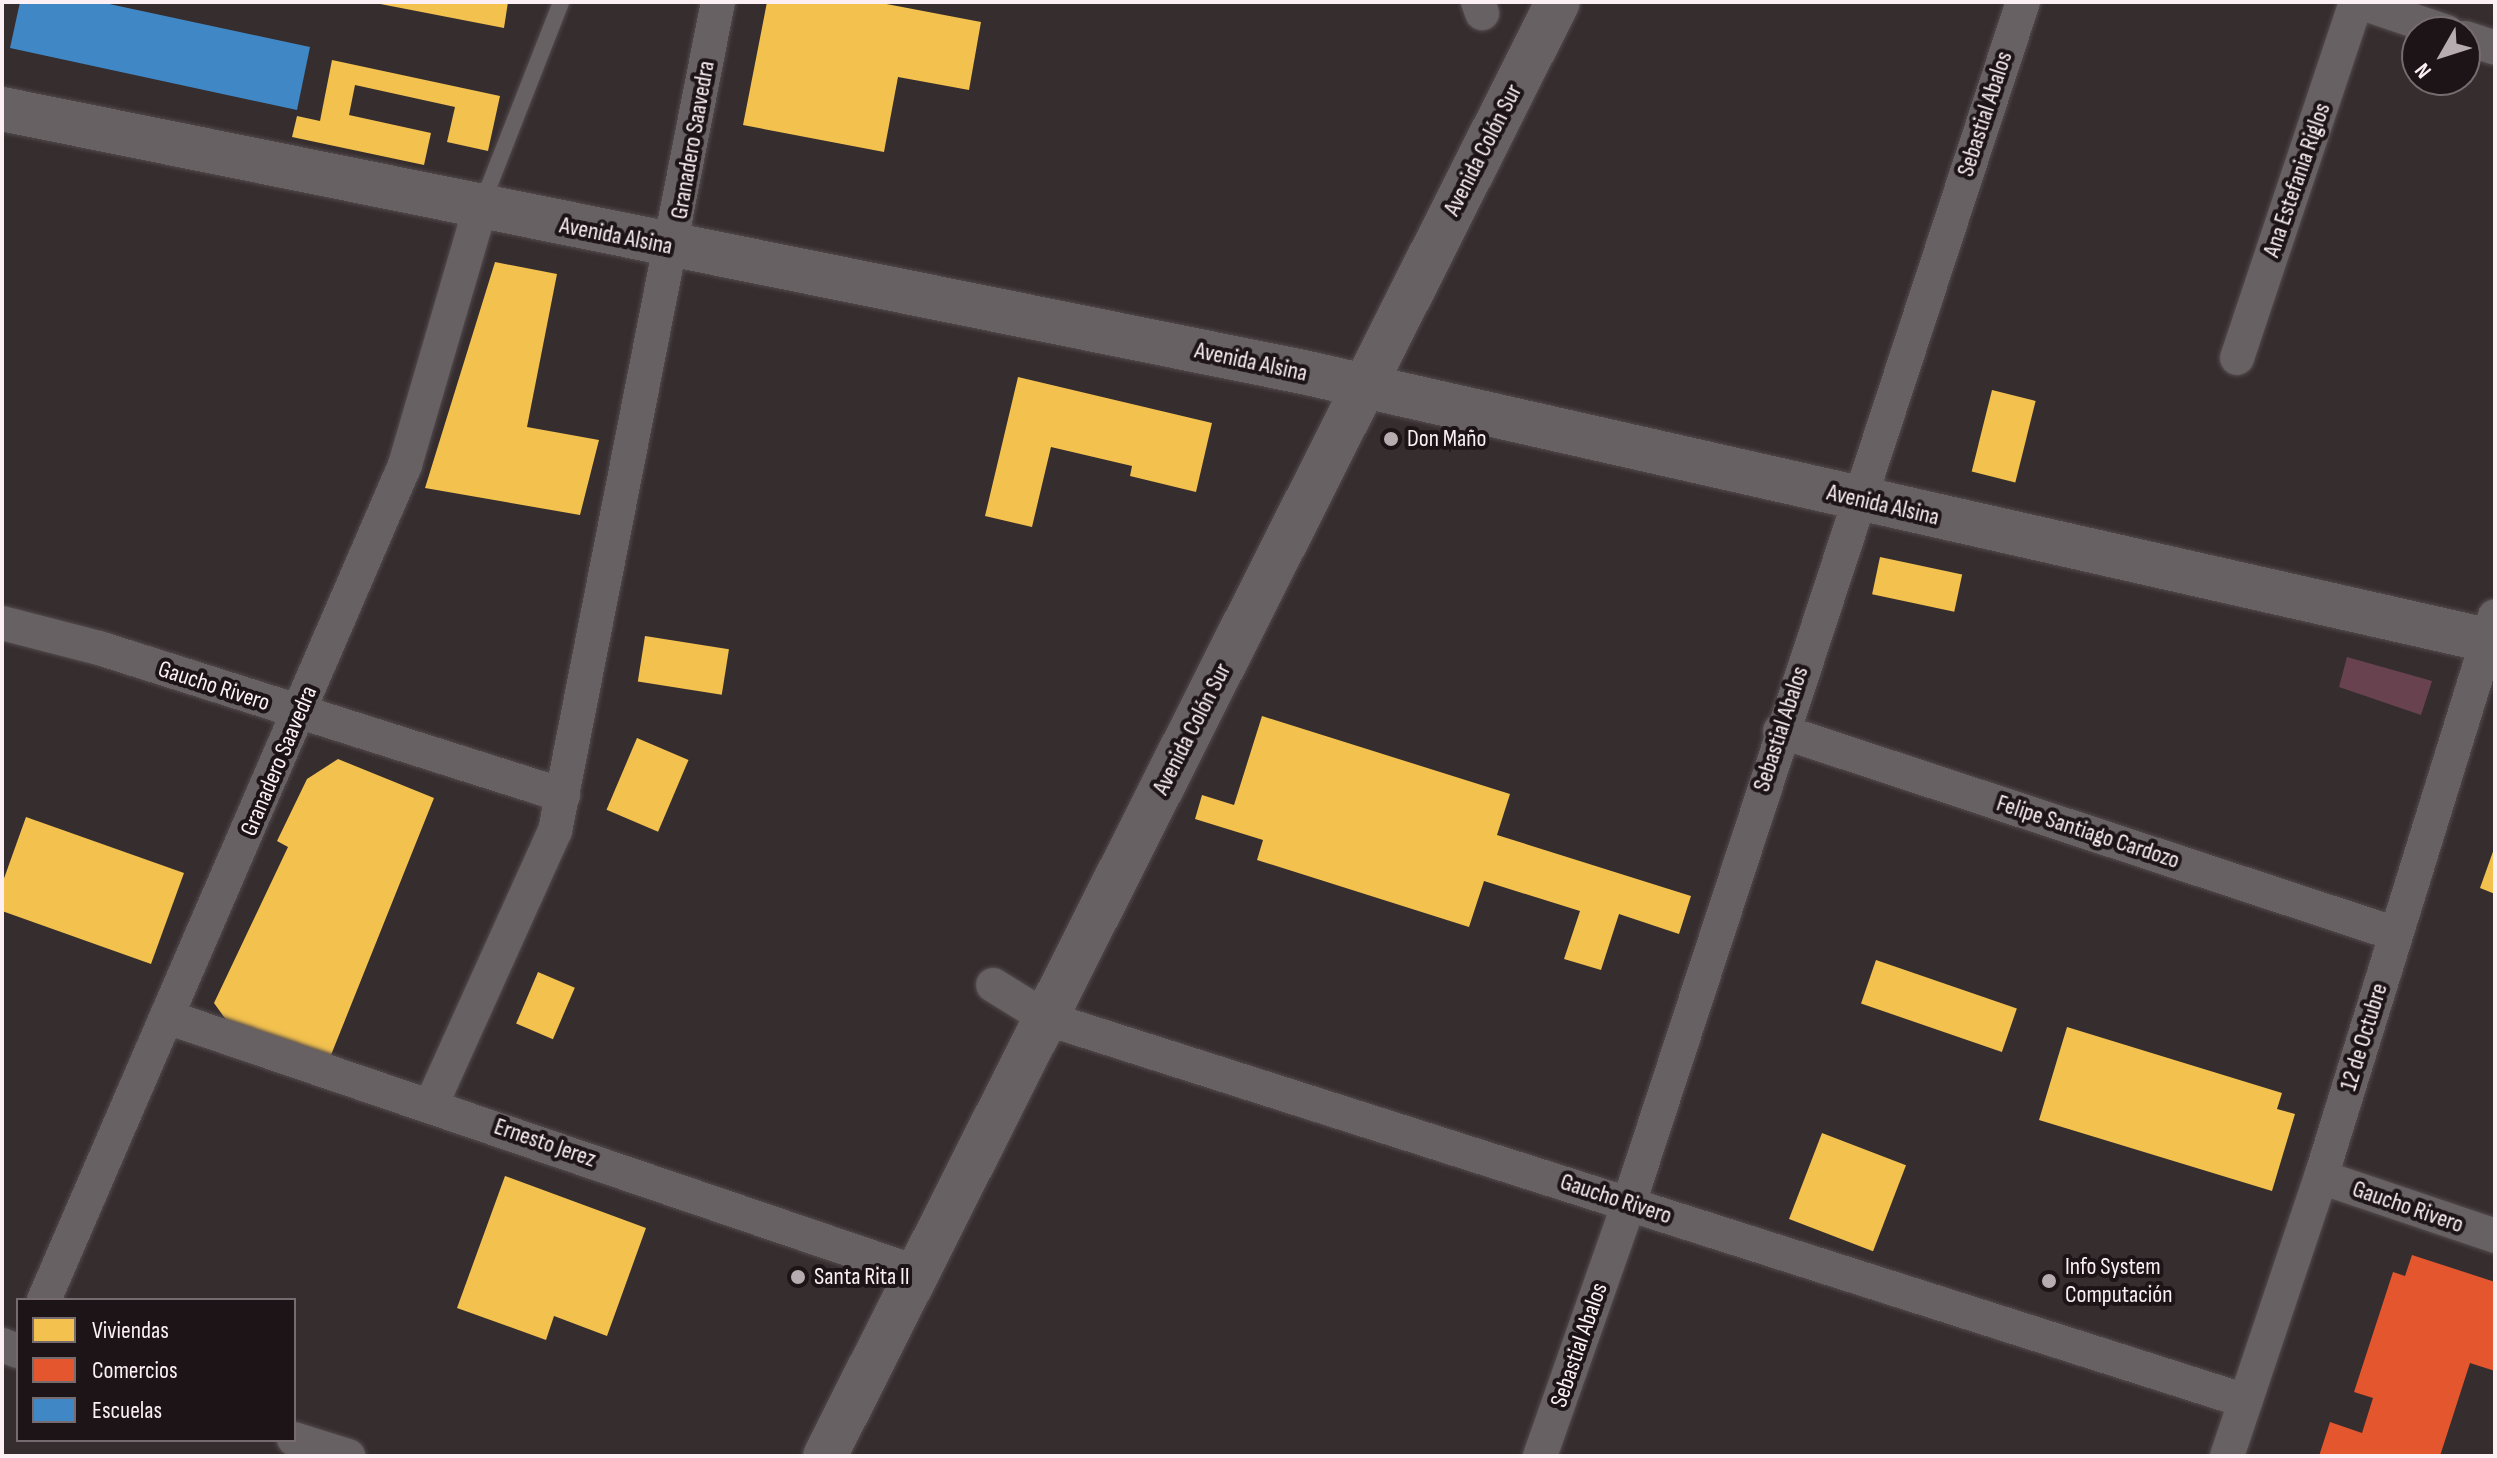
<!DOCTYPE html>
<html>
<head>
<meta charset="utf-8">
<style>
	body { margin:0 }
	#map { position:relative; width:2497px; height:1458px; overflow:hidden; background:#362d2f; font-family:"Sofia Sans Condensed",sans-serif }
	div>[style] { position:absolute }
	[style*='--x'] { left:calc(var(--x)*1px); top:calc(var(--y)*1px); width:calc(var(--w)*1px); rotate:calc(var(--a)*1deg) }
	.green>* { inset:0; background:#68434f }
	.homes>* { inset:0; background:#f2c14e; transform-origin:0 0 }
	.shops>* { inset:0; background:#e4572e }
	.schools>* { inset:0; background:#3f88c5 }
	.roads { filter:drop-shadow(0 0 2px #524a4c) drop-shadow(0 0 2px #524a4c) }
	.lane>* { height:16px; margin:-8px; padding:0 8px; transform-origin:8px; border-radius:8px; background:#676163 }
	.street>* { height:34px; margin:-17px; padding:0 17px; transform-origin:17px; border-radius:17px; background:#676163 }
	.secondary>* { height:44px; margin:-22px; padding:0 22px; transform-origin:22px; border-radius:22px; background:#676163 }
	.dots>* { width:22px; height:22px; translate:-50% -50%; box-sizing:border-box; border:4px solid #1c1416; border-radius:50% }
	span { translate:-50% -50%; white-space:nowrap; text-align:center; line-height:1.15; -webkit-text-stroke:8px #1c1416; paint-order:stroke }
	.street-label { font-size:24px; color:#fcf0f4 }
	.poi-label { font-size:24px; color:#fcf0f4 }
	.left { translate:0 -50%; text-align:left }
	.frame { position:absolute; inset:0; border:4px solid #fcf0f4; pointer-events:none }
	.legend { position:absolute; left:16px; top:1298px; width:280px; height:144px; box-sizing:border-box; background:#1c1416; border:2px solid #766c6f; margin:0; padding:10px 14px; list-style:none; font-size:24px; color:#fcf0f4 }
	.legend li { display:flex; align-items:center; gap:16px; height:40px }
	.legend b { width:40px; border:2px solid #766c6f }
	.north { position:absolute; left:2401px; top:16px; width:80px; height:80px; box-sizing:border-box; background:#1c1416; border:2px solid #766c6f; border-radius:50%; rotate:231deg; font-size:22px; font-weight:700; line-height:32px; text-align:center; color:#fcf0f4 }
	.north::after { content:''; display:block; margin:auto; width:28px; height:36px; background:#b7acaf; clip-path:polygon(50% 0,100% 100%,50% 72%,0 100%) }
</style>
</head>
<body>
<div id="map">
	<div class="green">
		<i style="clip-path:polygon(2347px 657px,2432px 681px,2421px 715px,2339px 687px)"></i>
	</div>
	<div class="homes">
		<i style="clip-path:polygon(370px 2px,508px 2px,504px 28px)"></i>
		<i style="clip-path:polygon(767px 2px,876px 2px,981px 22px,969px 90px,898px 77px,884px 152px,743px 125px)"></i>
		<i style="clip-path:polygon(332px 60px,500px 96px,488px 151px,447px 142px,455px 107px,355px 85px,349px 115px,431px 133px,424px 165px,292px 137px,297px 116px,320px 121px)"></i>
		<i style="clip-path:polygon(495px 262px,557px 274px,527px 427px,599px 440px,580px 515px,425px 488px)"></i>
		<i style="clip-path:polygon(1018px 377px,1212px 423px,1196px 492px,1130px 476px,1132px 466px,1051px 447px,1032px 527px,985px 516px)"></i>
		<i style="left:1992px;top:390px;width:45px;height:84px;rotate:14deg"></i>
		<i style="left:1880px;top:557px;width:84px;height:38px;rotate:12deg"></i>
		<i style="left:645px;top:636px;width:85px;height:46px;rotate:9deg"></i>
		<i style="clip-path:polygon(1262px 716px,1510px 794px,1497px 835px,1691px 896px,1679px 934px,1619px 914px,1601px 970px,1564px 959px,1580px 911px,1484px 881px,1469px 927px,1257px 860px,1263px 840px,1195px 819px,1202px 795px,1234px 805px)"></i>
		<i style="left:637px;top:738px;width:56px;height:78px;rotate:23deg"></i>
		<i style="clip-path:polygon(338px 759px,434px 798px,327px 1065px,229px 1024px,214px 1003px,288px 847px,277px 841px,307px 779px)"></i>
		<i style="clip-path:polygon(26px 817px,184px 873px,151px 964px,2px 911px,2px 884px)"></i>
		<i style="clip-path:polygon(2495px 846px,2495px 894px,2480px 888px)"></i>
		<i style="left:1876px;top:960px;width:149px;height:46px;rotate:19deg"></i>
		<i style="left:538px;top:972px;width:40px;height:56px;rotate:23deg"></i>
		<i style="clip-path:polygon(2067px 1027px,2282px 1093px,2277px 1109px,2295px 1114px,2272px 1191px,2039px 1120px)"></i>
		<i style="left:1822px;top:1133px;width:90px;height:92px;rotate:21deg"></i>
		<i style="clip-path:polygon(505px 1176px,646px 1228px,607px 1336px,554px 1316px,546px 1340px,457px 1308px)"></i>
	</div>
	<div class="shops">
		<i style="clip-path:polygon(2412px 1255px,2495px 1282px,2495px 1371px,2470px 1363px,2440px 1456px,2319px 1456px,2330px 1422px,2362px 1433px,2373px 1398px,2354px 1392px,2393px 1272px,2405px 1276px)"></i>
	</div>
	<div class="schools">
		<i style="clip-path:polygon(20px 2px,100px 2px,310px 47px,297px 110px,10px 48px)"></i>
	</div>
	<div class="roads">
		<div class="lane">
			<i style="--x:482;--y:204;--w:217;--a:-68.6"></i>
		</div>
		<div class="street">
			<i style="--x:1478;--y:2;--w:12;--a:70"></i>
			<i style="--x:2359;--y:2;--w:93;--a:18.8"></i>
			<i style="--x:2465;--y:38;--w:32;--a:18"></i>
			<i style="--x:2237;--y:358;--w:375;--a:-71.5"></i>
			<i style="--x:2;--y:623;--w:100;--a:14.5"></i>
			<i style="--x:99;--y:648;--w:487;--a:17.6"></i>
			<i style="--x:1780;--y:731;--w:649;--a:18.24"></i>
			<i style="--x:993;--y:985;--w:65;--a:31.7"></i>
			<i style="--x:1048;--y:1019;--w:1257;--a:17.69"></i>
			<i style="--x:170;--y:1018;--w:790;--a:18.82"></i>
			<i style="--x:432;--y:1103;--w:299;--a:-65.7"></i>
			<i style="--x:555;--y:831;--w:845;--a:-78.88"></i>
			<i style="--x:2321;--y:1177;--w:184;--a:18.7"></i>
			<i style="--x:44;--y:1300;--w:910;--a:-66.62"></i>
			<i style="--x:405;--y:465;--w:267;--a:-73.7"></i>
			<i style="--x:2;--y:1345;--w:17;--a:21"></i>
			<i style="--x:294;--y:1439;--w:57;--a:17.5"></i>
			<i style="--x:1540;--y:1456;--w:268;--a:-70.6"></i>
			<i style="--x:1629;--y:1203;--w:1264;--a:-71.84"></i>
			<i style="--x:2227;--y:1456;--w:294;--a:-71.4"></i>
			<i style="--x:2321;--y:1177;--w:587;--a:-72.77"></i>
		</div>
		<div class="secondary">
			<i style="--x:2;--y:109;--w:1327;--a:11.43"></i>
			<i style="--x:1303;--y:372;--w:1222;--a:12.76"></i>
			<i style="--x:825;--y:1456;--w:1628;--a:-63.25"></i>
		</div>
	</div>
	<div class="dots">
		<i style="left:1391px;top:439px;background:#b7acaf"></i>
		<i style="left:798px;top:1277px;background:#b7acaf"></i>
		<i style="left:2049px;top:1281px;background:#b7acaf"></i>
	</div>
	<div class="street-label">
		<span style="left:1985px;top:114px;rotate:-72deg">Sebastial Abalos</span>
		<span style="left:693px;top:140px;rotate:-80deg">Granadero Saavedra</span>
		<span style="left:1483px;top:150px;rotate:-63deg">Avenida Colón Sur</span>
		<span style="left:2297px;top:180px;rotate:-71deg">Ana Estefania Riglos</span>
		<span style="left:616px;top:236px;rotate:11deg">Avenida Alsina</span>
		<span style="left:1251px;top:362px;rotate:12deg">Avenida Alsina</span>
		<span style="left:1883px;top:505px;rotate:13deg">Avenida Alsina</span>
		<span style="left:214px;top:686px;rotate:18deg">Gaucho Rivero</span>
		<span style="left:1192px;top:729px;rotate:-63deg">Avenida Colón Sur</span>
		<span style="left:1781px;top:729px;rotate:-72deg">Sebastial Abalos</span>
		<span style="left:279px;top:761px;rotate:-67deg">Granadero Saavedra</span>
		<span style="left:2088px;top:832px;rotate:18deg">Felipe Santiago Cardozo</span>
		<span style="left:2364px;top:1037px;rotate:-73deg">12 de Octubre</span>
		<span style="left:545px;top:1143px;rotate:19deg">Ernesto Jerez</span>
		<span style="left:1616px;top:1199px;rotate:18deg">Gaucho Rivero</span>
		<span style="left:2408px;top:1207px;rotate:19deg">Gaucho Rivero</span>
		<span style="left:1579px;top:1345px;rotate:-71deg">Sebastial Abalos</span>
	</div>
	<div class="poi-label">
		<span class="left" style="left:1407px;top:439px">Don Maño</span>
		<span class="left" style="left:2065px;top:1281px">Info System<br>Computación</span>
		<span class="left" style="left:814px;top:1277px">Santa Rita II</span>
	</div>
	<div class="frame"></div>
	<ul class="legend">
	<li><b style="height:22px;background:#f2c14e"></b>Viviendas</li>
	<li><b style="height:22px;background:#e4572e"></b>Comercios</li>
	<li><b style="height:22px;background:#3f88c5"></b>Escuelas</li>
	</ul>
	<div class="north">N</div>
</div>
</body>
</html>
